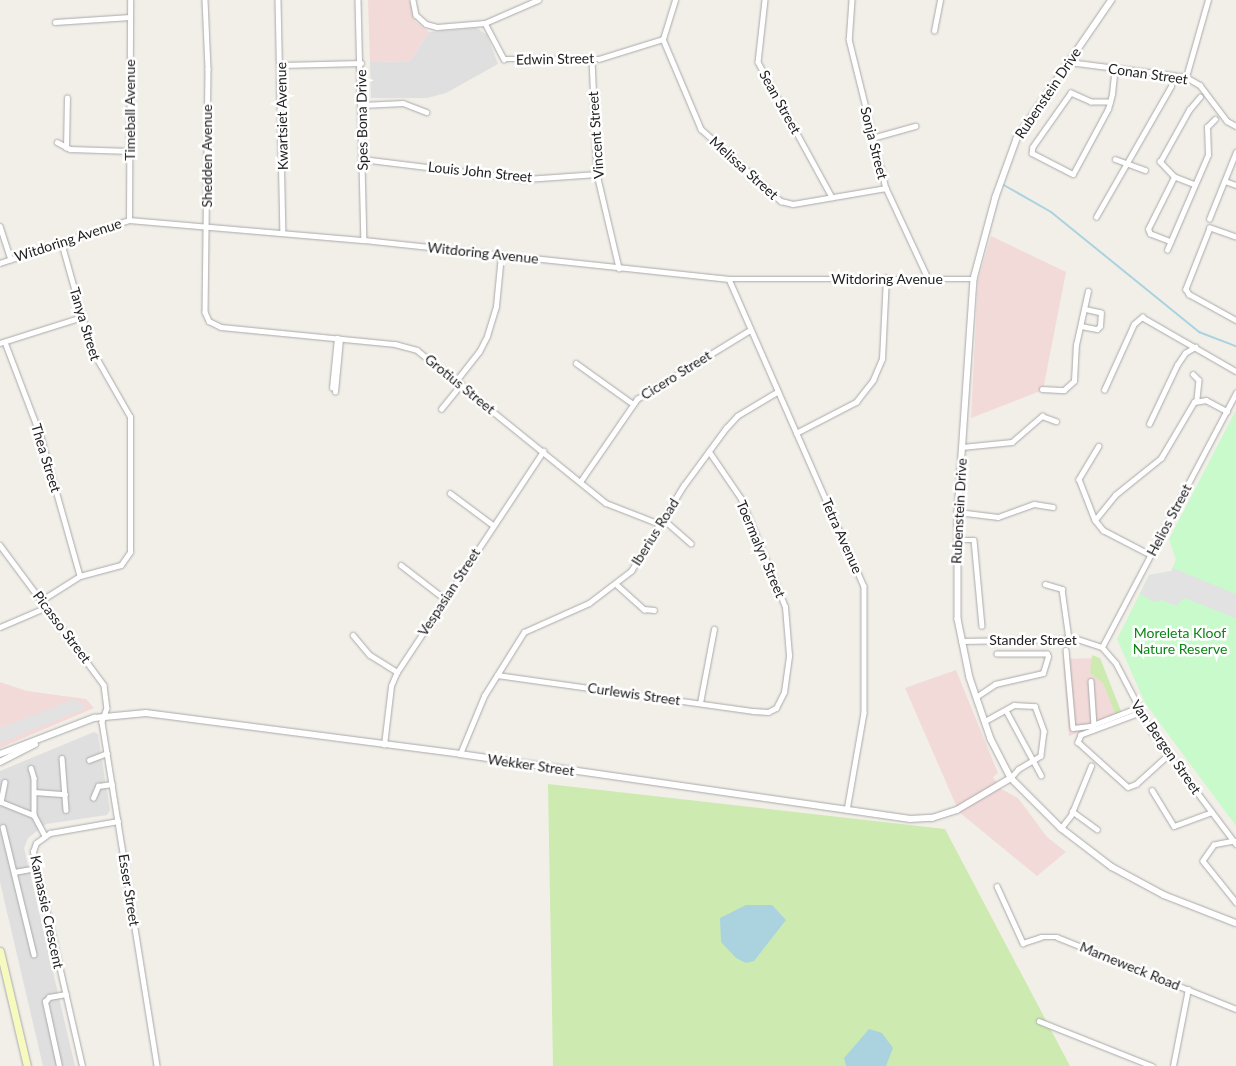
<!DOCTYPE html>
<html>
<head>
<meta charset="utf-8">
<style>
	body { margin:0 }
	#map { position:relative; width:1236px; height:1066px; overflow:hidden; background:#f2efe9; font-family:Lato,sans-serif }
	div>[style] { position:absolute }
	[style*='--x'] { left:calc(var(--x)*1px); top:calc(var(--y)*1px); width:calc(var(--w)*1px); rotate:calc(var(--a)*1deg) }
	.residential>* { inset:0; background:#e0dfdf }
	.commercial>* { inset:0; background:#f2dad9 }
	.grass>* { inset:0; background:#cdebb0 }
	.park>* { inset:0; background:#c8facc }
	.parking>* { inset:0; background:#e2e2e2 }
	.water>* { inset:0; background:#aad3df }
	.stream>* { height:2px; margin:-1px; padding:0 1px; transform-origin:1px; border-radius:1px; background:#aad3df }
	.roads { filter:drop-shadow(0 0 1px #a9a9a9) drop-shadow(0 0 1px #a9a9a9) }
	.minor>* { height:4.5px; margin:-2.25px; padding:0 2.25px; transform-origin:2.25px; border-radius:2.25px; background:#fff }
	.tertiary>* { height:5.5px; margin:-2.75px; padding:0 2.75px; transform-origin:2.75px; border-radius:2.75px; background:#fff }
	.secondary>* { height:7px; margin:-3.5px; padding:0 3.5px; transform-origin:3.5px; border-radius:3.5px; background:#f7fabf }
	span { translate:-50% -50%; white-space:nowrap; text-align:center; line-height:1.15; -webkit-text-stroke:5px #fff; paint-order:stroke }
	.street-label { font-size:14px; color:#222 }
	.park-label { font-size:14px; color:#0c8416 }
</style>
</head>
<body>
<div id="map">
	<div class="residential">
		<i style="clip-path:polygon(477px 28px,487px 35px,498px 64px,446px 93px,427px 98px,371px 98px,370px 62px,410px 61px,429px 32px)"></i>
		<i style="clip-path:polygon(94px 732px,98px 734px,105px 779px,110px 810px,107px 815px,46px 824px,28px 838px,24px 848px,75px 1066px,43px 1066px,0 882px,0 771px)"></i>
	</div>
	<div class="commercial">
		<i style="clip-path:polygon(368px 0,409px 0,415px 21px,429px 32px,410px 61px,370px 62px)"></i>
		<i style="clip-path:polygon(991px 236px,1066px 272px,1043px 390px,971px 418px,978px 280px)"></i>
		<i style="clip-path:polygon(1100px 658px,1123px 717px,1069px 736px,1063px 659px)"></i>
		<i style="clip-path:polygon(956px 670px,998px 773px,993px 777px,1001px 789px,1018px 798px,1047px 837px,1066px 852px,1037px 876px,959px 812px,905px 688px)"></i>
		<i style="clip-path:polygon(0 682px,27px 691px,86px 699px,94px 708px,0 748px)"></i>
	</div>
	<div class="grass">
		<i style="clip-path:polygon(1092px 655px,1100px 658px,1122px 714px,1116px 716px,1103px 683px,1090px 673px)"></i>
		<i style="clip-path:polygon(548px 784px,945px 829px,1070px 1066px,553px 1066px)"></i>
	</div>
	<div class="park">
		<i style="clip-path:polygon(1236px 410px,1236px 826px,1145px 703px,1117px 639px,1149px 575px,1171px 571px,1176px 560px,1169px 539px)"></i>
	</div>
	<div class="parking">
		<i style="clip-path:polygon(1173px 568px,1236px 594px,1236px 618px,1184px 598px,1176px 606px,1162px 600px,1154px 602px,1140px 594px,1149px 575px,1171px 571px)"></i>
		<i style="clip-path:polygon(74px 699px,86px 708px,0 743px,0 728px)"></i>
	</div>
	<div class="water">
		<i style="clip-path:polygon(746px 905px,772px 905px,786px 920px,754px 961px,746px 963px,736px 958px,721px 942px,720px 918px)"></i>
		<i style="clip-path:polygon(869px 1029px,882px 1033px,893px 1048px,886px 1066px,846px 1066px,844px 1058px)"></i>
	</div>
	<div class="stream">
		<i style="--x:1002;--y:184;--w:56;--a:29.7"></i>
		<i style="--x:1051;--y:212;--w:191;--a:39"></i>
		<i style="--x:1199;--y:332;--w:40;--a:21"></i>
	</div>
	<div class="roads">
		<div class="minor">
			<i style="--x:205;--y:0;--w:69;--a:87.5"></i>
			<i style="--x:208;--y:69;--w:243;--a:90.7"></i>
			<i style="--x:205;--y:312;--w:10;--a:66"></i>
			<i style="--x:209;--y:321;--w:13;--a:27"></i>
			<i style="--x:221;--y:327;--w:175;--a:5.6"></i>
			<i style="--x:395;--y:344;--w:23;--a:15"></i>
			<i style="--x:417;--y:350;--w:243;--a:39"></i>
			<i style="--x:606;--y:503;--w:58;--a:21.3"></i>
			<i style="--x:278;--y:0;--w:233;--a:88.8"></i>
			<i style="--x:358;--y:0;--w:240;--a:88.6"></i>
			<i style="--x:413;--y:0;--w:15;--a:79"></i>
			<i style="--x:416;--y:15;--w:13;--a:42"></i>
			<i style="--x:426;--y:24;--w:11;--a:15"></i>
			<i style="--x:437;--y:27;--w:48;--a:-4.8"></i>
			<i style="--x:485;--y:23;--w:58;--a:-23.5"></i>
			<i style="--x:765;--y:0;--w:62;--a:96.4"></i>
			<i style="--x:758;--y:62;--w:154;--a:61.3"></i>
			<i style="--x:852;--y:0;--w:39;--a:94"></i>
			<i style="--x:849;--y:39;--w:154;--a:76.1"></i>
			<i style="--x:886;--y:188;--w:99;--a:65"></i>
			<i style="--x:55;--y:22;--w:75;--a:-3.8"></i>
			<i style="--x:485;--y:23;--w:41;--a:62.2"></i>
			<i style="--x:504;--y:59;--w:95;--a:0"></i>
			<i style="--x:599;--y:59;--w:67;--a:-17.4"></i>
			<i style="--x:663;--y:39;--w:41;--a:-72.9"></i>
			<i style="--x:934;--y:31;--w:32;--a:-79"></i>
			<i style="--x:663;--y:39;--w:98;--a:67.1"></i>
			<i style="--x:701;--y:129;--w:108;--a:42"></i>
			<i style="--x:781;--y:201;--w:12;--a:14"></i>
			<i style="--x:793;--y:204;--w:94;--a:-9.8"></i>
			<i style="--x:592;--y:59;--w:115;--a:87.5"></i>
			<i style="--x:597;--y:174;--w:97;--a:76.8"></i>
			<i style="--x:1069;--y:62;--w:118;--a:7.3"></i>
			<i style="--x:1186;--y:77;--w:16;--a:30"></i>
			<i style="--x:1200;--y:85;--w:45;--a:53.1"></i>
			<i style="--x:1227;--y:121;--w:10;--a:29"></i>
			<i style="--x:282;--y:65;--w:79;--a:-1.5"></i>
			<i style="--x:1186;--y:77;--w:80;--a:-74.1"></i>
			<i style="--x:1110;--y:102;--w:19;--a:180"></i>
			<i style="--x:1091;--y:102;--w:22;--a:-156"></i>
			<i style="--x:1071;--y:93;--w:66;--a:125.1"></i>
			<i style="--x:1033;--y:147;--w:6;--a:99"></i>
			<i style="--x:1032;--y:153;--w:46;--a:27.1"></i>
			<i style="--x:1073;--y:174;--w:74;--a:-61.7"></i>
			<i style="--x:1108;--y:109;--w:7;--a:-74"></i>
			<i style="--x:1110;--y:102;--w:8;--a:-76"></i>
			<i style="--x:1112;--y:94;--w:18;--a:-84"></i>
			<i style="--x:362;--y:105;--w:41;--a:-2.8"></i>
			<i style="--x:403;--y:103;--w:25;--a:21"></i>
			<i style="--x:872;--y:138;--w:45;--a:-15.6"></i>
			<i style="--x:57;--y:142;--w:15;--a:28"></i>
			<i style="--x:70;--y:149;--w:60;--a:1.9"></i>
			<i style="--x:66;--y:148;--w:50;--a:-88.9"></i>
			<i style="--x:362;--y:159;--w:165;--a:7"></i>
			<i style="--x:526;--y:179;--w:71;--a:-4"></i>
			<i style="--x:1115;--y:159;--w:32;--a:20"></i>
			<i style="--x:1225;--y:181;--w:12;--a:20"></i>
			<i style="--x:1195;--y:185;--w:22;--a:-159"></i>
			<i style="--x:1174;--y:177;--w:21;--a:-133"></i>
			<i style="--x:1160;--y:162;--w:60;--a:-60.9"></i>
			<i style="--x:1189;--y:110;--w:17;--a:-50"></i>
			<i style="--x:1096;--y:217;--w:151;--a:-60.2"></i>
			<i style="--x:1209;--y:219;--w:72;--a:-68.1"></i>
			<i style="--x:129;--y:220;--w:220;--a:-89.7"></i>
			<i style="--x:0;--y:226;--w:35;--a:72"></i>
			<i style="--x:1236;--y:237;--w:28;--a:-161"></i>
			<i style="--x:1210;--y:228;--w:66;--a:111.5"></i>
			<i style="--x:1186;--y:289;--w:6;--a:59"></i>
			<i style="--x:1189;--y:294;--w:54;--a:29"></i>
			<i style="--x:1171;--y:242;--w:22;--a:-159"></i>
			<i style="--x:1150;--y:234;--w:5;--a:-112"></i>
			<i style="--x:1148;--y:229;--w:58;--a:-63.4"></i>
			<i style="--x:1167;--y:250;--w:103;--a:-66.7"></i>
			<i style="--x:1208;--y:155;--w:28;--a:-92"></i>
			<i style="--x:1207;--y:127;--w:11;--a:-45"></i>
			<i style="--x:0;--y:263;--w:136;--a:-18.4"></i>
			<i style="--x:129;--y:220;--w:236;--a:4.9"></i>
			<i style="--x:364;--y:240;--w:367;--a:6.1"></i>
			<i style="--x:729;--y:279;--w:245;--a:0"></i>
			<i style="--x:729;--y:279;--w:335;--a:66.3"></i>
			<i style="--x:864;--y:586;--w:127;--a:90"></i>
			<i style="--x:864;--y:713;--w:98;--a:99.9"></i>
			<i style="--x:1081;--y:326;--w:16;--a:11"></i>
			<i style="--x:1097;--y:329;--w:4;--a:-45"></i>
			<i style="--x:1100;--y:326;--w:13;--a:-86"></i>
			<i style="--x:1101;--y:313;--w:17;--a:-167"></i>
			<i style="--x:5;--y:342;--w:102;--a:69.2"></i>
			<i style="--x:41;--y:437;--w:144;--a:74.3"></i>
			<i style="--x:0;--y:343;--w:86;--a:-17.6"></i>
			<i style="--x:576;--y:363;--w:70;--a:35.7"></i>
			<i style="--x:1193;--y:374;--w:8;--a:45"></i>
			<i style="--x:1199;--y:380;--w:20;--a:96"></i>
			<i style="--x:456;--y:381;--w:37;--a:-52"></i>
			<i style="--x:479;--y:352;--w:18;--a:-63"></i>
			<i style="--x:487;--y:336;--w:31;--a:-73"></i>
			<i style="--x:496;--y:306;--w:51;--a:-84.4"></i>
			<i style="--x:332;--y:388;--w:50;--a:-84.3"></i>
			<i style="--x:1042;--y:389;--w:22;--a:3"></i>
			<i style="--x:1064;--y:390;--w:13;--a:-42"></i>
			<i style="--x:1074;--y:381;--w:36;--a:-87"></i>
			<i style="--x:1076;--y:345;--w:55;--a:-77.5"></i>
			<i style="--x:1104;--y:390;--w:72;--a:-65.6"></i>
			<i style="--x:1134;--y:324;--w:11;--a:-41"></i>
			<i style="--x:1142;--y:317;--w:108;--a:29.9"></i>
			<i style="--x:335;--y:392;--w:53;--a:-84.6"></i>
			<i style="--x:441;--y:409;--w:32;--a:-51"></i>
			<i style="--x:1149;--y:424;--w:65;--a:-64.6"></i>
			<i style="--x:1177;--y:365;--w:14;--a:-56"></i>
			<i style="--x:1185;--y:353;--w:12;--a:-31"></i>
			<i style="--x:796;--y:433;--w:68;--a:-27.3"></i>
			<i style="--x:856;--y:402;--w:28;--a:-52"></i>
			<i style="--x:873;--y:380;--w:23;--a:-67"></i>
			<i style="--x:882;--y:359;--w:81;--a:-87.2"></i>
			<i style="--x:1099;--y:446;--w:39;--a:121"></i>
			<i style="--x:1079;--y:479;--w:44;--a:68.7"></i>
			<i style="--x:1095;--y:520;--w:13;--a:51"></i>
			<i style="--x:1103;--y:530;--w:54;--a:27.5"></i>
			<i style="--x:962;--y:447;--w:50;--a:-5.7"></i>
			<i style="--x:1012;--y:442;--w:40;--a:-41"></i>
			<i style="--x:1042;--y:416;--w:15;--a:20"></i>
			<i style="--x:580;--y:482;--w:101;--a:-55.5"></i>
			<i style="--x:637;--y:399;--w:132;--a:-31.4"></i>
			<i style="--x:450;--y:493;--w:54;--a:36.7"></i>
			<i style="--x:958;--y:512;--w:40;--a:7.1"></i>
			<i style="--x:998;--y:517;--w:38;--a:-20"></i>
			<i style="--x:1034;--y:504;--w:19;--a:9"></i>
			<i style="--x:663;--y:519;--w:37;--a:41"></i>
			<i style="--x:1095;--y:520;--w:32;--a:-51"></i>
			<i style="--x:1115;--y:495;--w:59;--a:-38.8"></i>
			<i style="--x:1161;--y:458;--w:65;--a:-59.5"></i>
			<i style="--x:1194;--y:402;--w:12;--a:-9"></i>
			<i style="--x:1206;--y:400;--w:24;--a:28"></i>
			<i style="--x:957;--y:540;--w:17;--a:0"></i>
			<i style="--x:974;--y:540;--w:86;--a:84.7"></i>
			<i style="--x:0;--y:545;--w:174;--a:53.4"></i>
			<i style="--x:104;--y:685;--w:23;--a:83"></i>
			<i style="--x:107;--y:708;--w:15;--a:110"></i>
			<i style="--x:102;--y:722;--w:348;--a:80.9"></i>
			<i style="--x:401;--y:565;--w:56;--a:37.7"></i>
			<i style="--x:616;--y:584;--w:38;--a:42"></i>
			<i style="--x:644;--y:609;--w:10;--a:6"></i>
			<i style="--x:1045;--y:584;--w:18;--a:16"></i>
			<i style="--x:1062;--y:589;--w:50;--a:82"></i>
			<i style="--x:42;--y:600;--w:45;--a:-32.3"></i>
			<i style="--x:80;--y:576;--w:42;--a:-15"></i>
			<i style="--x:121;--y:565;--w:16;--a:-55"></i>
			<i style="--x:130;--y:552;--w:135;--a:-90"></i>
			<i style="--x:130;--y:417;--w:78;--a:-119.8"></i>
			<i style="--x:91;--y:349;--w:111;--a:-105.7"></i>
			<i style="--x:0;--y:627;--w:51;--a:-23.1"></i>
			<i style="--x:353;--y:635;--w:26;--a:50"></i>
			<i style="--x:370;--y:655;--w:32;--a:32"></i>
			<i style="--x:961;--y:641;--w:116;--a:-1"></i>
			<i style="--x:1077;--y:639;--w:26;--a:18"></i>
			<i style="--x:1102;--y:647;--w:21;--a:49"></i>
			<i style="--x:1116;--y:663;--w:78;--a:62.4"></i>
			<i style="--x:1152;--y:732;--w:140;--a:53.1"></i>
			<i style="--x:1102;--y:647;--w:287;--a:-62.2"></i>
			<i style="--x:1066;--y:650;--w:78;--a:84.9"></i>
			<i style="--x:1073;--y:728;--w:17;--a:-7"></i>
			<i style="--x:1090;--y:726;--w:50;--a:-21"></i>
			<i style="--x:497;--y:675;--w:259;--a:8"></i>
			<i style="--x:753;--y:711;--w:15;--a:4"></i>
			<i style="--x:768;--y:712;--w:9;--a:-27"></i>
			<i style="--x:776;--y:708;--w:18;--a:-63"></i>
			<i style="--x:784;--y:692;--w:37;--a:-82"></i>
			<i style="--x:789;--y:655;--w:48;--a:-94.8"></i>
			<i style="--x:785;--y:607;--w:117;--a:-112.2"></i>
			<i style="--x:741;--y:499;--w:57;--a:-124.2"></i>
			<i style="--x:1091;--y:681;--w:44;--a:86.1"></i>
			<i style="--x:976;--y:697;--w:23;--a:-34"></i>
			<i style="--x:995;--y:684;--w:49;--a:-12.9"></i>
			<i style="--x:1043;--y:673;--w:17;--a:-73"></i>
			<i style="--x:1048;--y:657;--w:3;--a:-108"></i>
			<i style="--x:1047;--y:654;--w:50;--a:180"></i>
			<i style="--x:700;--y:703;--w:75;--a:-79.3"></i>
			<i style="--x:1007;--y:712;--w:72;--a:61.6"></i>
			<i style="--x:1140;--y:713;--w:63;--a:159.6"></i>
			<i style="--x:1081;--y:735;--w:8;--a:113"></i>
			<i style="--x:1078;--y:742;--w:67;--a:42"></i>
			<i style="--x:1128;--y:787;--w:9;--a:-21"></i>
			<i style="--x:1136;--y:784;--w:45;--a:-42.3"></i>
			<i style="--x:985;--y:721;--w:33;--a:-29"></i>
			<i style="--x:1014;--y:705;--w:21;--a:3"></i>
			<i style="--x:1035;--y:706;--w:27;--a:70"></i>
			<i style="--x:1044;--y:731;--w:25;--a:97"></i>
			<i style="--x:1041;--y:756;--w:26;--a:149"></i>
			<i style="--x:1019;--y:769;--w:12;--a:132"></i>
			<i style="--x:384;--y:745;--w:59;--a:-83.2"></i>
			<i style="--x:391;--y:686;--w:15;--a:-67"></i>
			<i style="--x:397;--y:672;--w:265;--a:-56.5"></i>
			<i style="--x:460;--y:754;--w:63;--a:-67.5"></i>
			<i style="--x:484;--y:696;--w:75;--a:-58"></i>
			<i style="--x:524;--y:632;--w:71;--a:-24"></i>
			<i style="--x:589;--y:603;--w:53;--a:-37.3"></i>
			<i style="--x:631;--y:571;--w:101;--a:-58.4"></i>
			<i style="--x:684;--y:485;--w:71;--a:-53.6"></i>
			<i style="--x:726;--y:428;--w:16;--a:-47"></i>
			<i style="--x:737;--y:416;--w:47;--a:-31"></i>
			<i style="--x:62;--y:758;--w:52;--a:85.6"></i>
			<i style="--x:89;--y:760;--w:19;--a:-21"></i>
			<i style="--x:31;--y:768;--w:10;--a:73"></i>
			<i style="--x:34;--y:778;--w:37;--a:90"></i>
			<i style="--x:34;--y:815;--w:24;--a:62"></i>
			<i style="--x:5;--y:782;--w:20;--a:101"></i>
			<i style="--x:1;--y:802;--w:35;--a:22"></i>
			<i style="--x:1152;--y:790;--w:42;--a:58.6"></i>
			<i style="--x:1174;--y:826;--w:40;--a:-20.2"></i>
			<i style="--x:34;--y:792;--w:31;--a:4"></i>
			<i style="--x:93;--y:798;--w:13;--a:-67"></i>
			<i style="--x:98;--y:786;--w:14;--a:-8"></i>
			<i style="--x:1072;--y:811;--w:31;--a:36"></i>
			<i style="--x:3;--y:827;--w:131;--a:76.3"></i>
			<i style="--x:1061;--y:828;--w:16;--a:-52"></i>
			<i style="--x:1071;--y:815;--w:53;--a:-67.8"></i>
			<i style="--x:1234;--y:841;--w:20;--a:169"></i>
			<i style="--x:1214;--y:845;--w:19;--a:125"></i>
			<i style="--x:1203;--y:861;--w:53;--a:51.2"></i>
			<i style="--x:14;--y:872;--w:22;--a:-10"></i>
			<i style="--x:997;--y:886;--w:63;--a:65.5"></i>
			<i style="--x:1023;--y:943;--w:19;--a:-18"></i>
			<i style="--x:1041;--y:937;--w:16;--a:0"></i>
			<i style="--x:1057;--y:937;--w:193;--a:21.9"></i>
			<i style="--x:1039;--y:1021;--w:122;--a:21.7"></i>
			<i style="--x:59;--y:1066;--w:66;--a:-102.3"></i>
			<i style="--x:45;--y:1002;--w:6;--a:-51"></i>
			<i style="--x:49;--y:997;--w:17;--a:-10"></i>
			<i style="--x:82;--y:1066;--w:220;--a:-102.9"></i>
			<i style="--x:33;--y:852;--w:9;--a:-72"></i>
			<i style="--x:36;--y:843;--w:17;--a:-36"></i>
			<i style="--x:50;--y:833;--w:69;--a:-10"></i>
			<i style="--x:1173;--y:1066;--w:78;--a:-79"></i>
		</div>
		<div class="tertiary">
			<i style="--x:1112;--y:0;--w:168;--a:124.4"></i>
			<i style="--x:1017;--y:139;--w:62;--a:109.9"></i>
			<i style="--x:996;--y:197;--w:85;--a:105"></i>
			<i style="--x:974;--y:279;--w:234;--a:93.9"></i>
			<i style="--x:958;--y:512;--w:107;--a:90"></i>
			<i style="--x:958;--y:619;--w:60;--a:78.5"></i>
			<i style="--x:970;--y:678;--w:65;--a:71"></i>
			<i style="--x:991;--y:739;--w:44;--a:62.9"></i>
			<i style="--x:1011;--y:778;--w:71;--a:45"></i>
			<i style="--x:1061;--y:828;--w:64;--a:37.4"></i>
			<i style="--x:1112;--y:867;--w:59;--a:28.3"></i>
			<i style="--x:1164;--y:895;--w:77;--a:21.3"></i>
			<i style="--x:0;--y:754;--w:101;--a:-21"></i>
			<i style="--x:94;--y:718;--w:52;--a:-5.5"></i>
			<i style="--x:146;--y:713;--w:317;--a:7.4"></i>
			<i style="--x:460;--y:754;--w:455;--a:8.2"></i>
			<i style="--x:910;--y:819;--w:22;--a:-3"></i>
			<i style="--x:932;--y:818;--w:26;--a:-18"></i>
			<i style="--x:957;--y:810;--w:63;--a:-30.7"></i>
			<i style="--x:0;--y:762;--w:39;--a:-27"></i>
		</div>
		<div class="secondary">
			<i style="--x:0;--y:951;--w:118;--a:76.8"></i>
		</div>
	</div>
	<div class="street-label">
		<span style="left:555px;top:59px;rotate:-1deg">Edwin Street</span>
		<span style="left:1148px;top:74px;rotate:8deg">Conan Street</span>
		<span style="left:1048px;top:93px;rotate:-56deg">Rubenstein Drive</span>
		<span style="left:780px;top:102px;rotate:61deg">Sean Street</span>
		<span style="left:130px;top:110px;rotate:-90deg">Timeball Avenue</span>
		<span style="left:282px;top:116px;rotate:-91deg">Kwartsiet Avenue</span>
		<span style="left:362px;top:120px;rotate:-91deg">Spes Bona Drive</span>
		<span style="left:596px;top:135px;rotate:-94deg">Vincent Street</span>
		<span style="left:874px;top:143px;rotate:76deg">Sonja Street</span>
		<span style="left:207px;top:156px;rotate:-90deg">Shedden Avenue</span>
		<span style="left:744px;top:168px;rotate:42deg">Melissa Street</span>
		<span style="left:480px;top:172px;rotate:6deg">Louis John Street</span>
		<span style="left:68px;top:240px;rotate:-18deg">Witdoring Avenue</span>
		<span style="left:483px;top:253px;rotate:6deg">Witdoring Avenue</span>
		<span style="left:887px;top:279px">Witdoring Avenue</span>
		<span style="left:85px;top:324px;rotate:73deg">Tanya Street</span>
		<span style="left:676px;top:375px;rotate:-32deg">Cicero Street</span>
		<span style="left:460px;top:384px;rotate:39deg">Grotius Street</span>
		<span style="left:46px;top:458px;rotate:73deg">Thea Street</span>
		<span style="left:959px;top:511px;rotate:-87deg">Rubenstein Drive</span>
		<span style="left:1169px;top:520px;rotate:-62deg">Helios Street</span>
		<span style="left:655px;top:532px;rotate:-58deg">Iberius Road</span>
		<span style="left:842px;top:536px;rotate:66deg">Tetra Avenue</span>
		<span style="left:761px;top:549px;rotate:67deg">Toermalyn Street</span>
		<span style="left:449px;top:592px;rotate:-57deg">Vespasian Street</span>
		<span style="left:62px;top:627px;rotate:53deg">Picasso Street</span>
		<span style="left:1033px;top:640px">Stander Street</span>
		<span style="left:634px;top:694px;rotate:8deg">Curlewis Street</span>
		<span style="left:1166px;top:747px;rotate:55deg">Van Bergen Street</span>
		<span style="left:531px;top:765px;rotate:8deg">Wekker Street</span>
		<span style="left:129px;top:890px;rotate:81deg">Esser Street</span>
		<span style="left:47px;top:912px;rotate:78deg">Kamassie Crescent</span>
		<span style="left:1130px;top:966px;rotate:22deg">Marneweck Road</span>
	</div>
	<div class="park-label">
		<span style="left:1180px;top:641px">Moreleta Kloof<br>Nature Reserve</span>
	</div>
</div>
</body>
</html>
